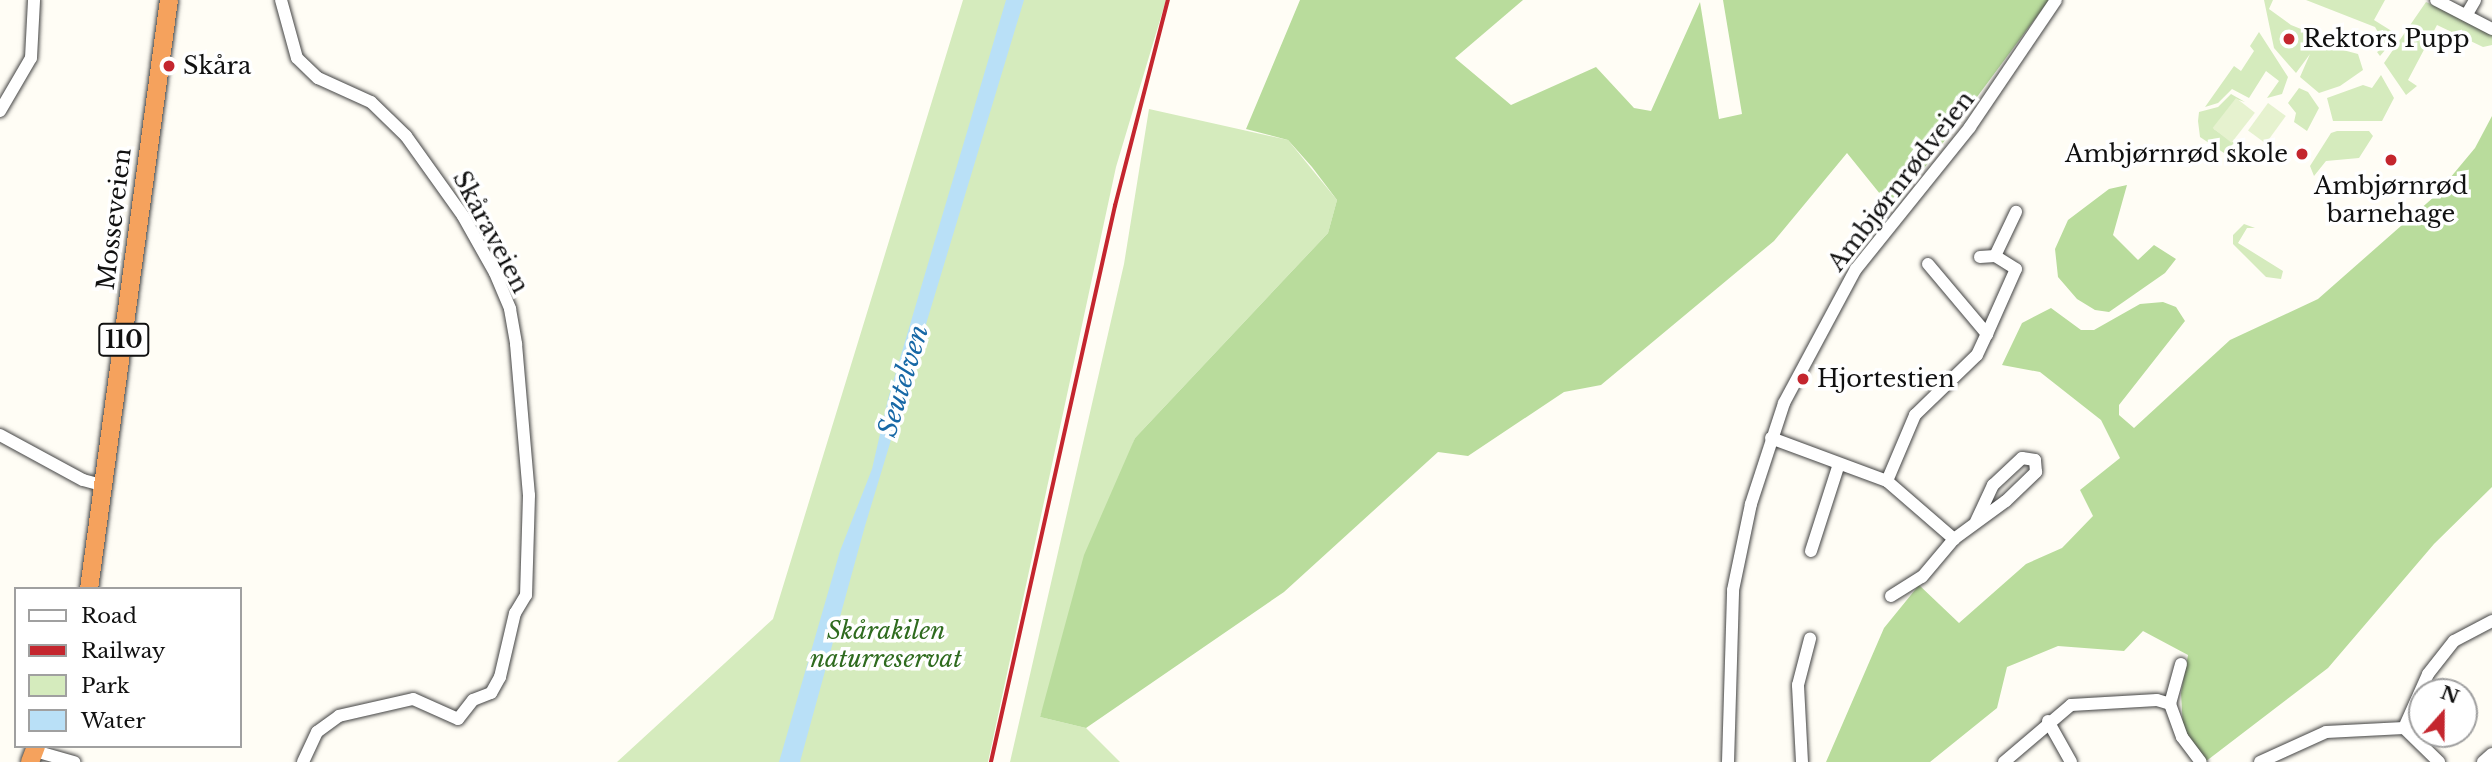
<!DOCTYPE html>
<html>
<head>
<meta charset="utf-8">
<style>
	body { margin:0 }
	#map { position:relative; width:2492px; height:762px; overflow:hidden; background:#fffdf5; font-family:"Libre Baskerville",serif }
	div>[style] { position:absolute }
	[style*='--x'] { left:calc(var(--x)*1px); top:calc(var(--y)*1px); width:calc(var(--w)*1px); rotate:calc(var(--a)*1deg) }
	.green>* { inset:0; background:#d5ebbd }
	.forest>* { inset:0; background:#b9dc9c }
	.pitch>* { inset:0; background:#e6f2cf; transform-origin:0 0 }
	.water>* { inset:0; background:#b9e0f7 }
	.roads { filter:drop-shadow(0 0 2px #444) drop-shadow(0 0 2px #444) }
	.minor>* { height:12px; margin:-6px; padding:0 6px; transform-origin:6px; border-radius:6px; background:#fff }
	.highway>* { height:18px; margin:-9px; padding:0 9px; transform-origin:9px; border-radius:9px; background:#f5a25d }
	.rail>* { height:3.5px; margin:-1.75px; padding:0 1.75px; transform-origin:1.75px; border-radius:1.75px; background:#c4262e }
	.dots>* { width:19px; height:19px; translate:-50% -50%; box-sizing:border-box; border:4px solid #fff; border-radius:50% }
	span { translate:-50% -50%; white-space:nowrap; text-align:center; line-height:1.15; -webkit-text-stroke:7px #fff; paint-order:stroke }
	.shield-label span { padding:2px 5px; background:#fff; border:2px solid; border-radius:5px; -webkit-text-stroke-width:0 }
	.shield-label { font-size:23px; color:#111; font-weight:700 }
	.poi-label { font-size:24px; color:#111 }
	.left { translate:0 -50%; text-align:left }
	.right { translate:-100% -50%; text-align:right }
	.street-label { font-size:24px; color:#111 }
	.park-label { font-size:24px; color:#2f6b1f; font-style:italic }
	.water-label { font-size:26px; color:#1768a6; font-style:italic }
	.legend { position:absolute; left:14px; top:587px; width:228px; height:161px; box-sizing:border-box; background:#fff; border:2px solid #a0a0a0; margin:0; padding:9px 12px; list-style:none; font-size:21px; color:#111 }
	.legend li { display:flex; align-items:center; gap:14px; height:35px }
	.legend b { width:35px; border:2px solid #a0a0a0 }
	.north { position:absolute; left:2408px; top:678px; width:70px; height:70px; box-sizing:border-box; background:#fff; border:2px solid #a0a0a0; border-radius:50%; rotate:21deg; font-size:19px; font-weight:700; line-height:28px; text-align:center; color:#111 }
	.north::after { content:''; display:block; margin:auto; width:24px; height:32px; background:#c4262e; clip-path:polygon(50% 0,100% 100%,50% 72%,0 100%) }
</style>
</head>
<body>
<div id="map">
	<div class="green">
		<i style="clip-path:polygon(963px 0,1166px 0,1116px 167px,988px 762px,617px 762px,773px 619px)"></i>
		<i style="clip-path:polygon(2264px 0,2273px 0,2269px 9px,2291px 25px,2316px 35px,2313px 42px,2358px 54px,2363px 70px,2340px 86px,2319px 93px,2300px 77px,2310px 54px,2296px 73px,2274px 48px)"></i>
		<i style="clip-path:polygon(2306px 0,2385px 0,2374px 20px,2398px 35px,2380px 56px,2377px 52px,2386px 46px,2375px 27px)"></i>
		<i style="clip-path:polygon(2426px 2px,2492px 32px,2492px 45px,2483px 47px,2437px 25px,2408px 80px,2417px 86px,2406px 95px,2384px 63px)"></i>
		<i style="clip-path:polygon(2259px 32px,2288px 77px,2282px 94px,2267px 98px,2279px 81px,2266px 71px,2249px 98px,2232px 89px,2218px 103px,2205px 107px,2234px 66px,2241px 71px,2254px 51px,2250px 46px)"></i>
		<i style="clip-path:polygon(2381px 75px,2394px 98px,2382px 121px,2333px 121px,2327px 98px,2363px 85px,2372px 88px)"></i>
		<i style="clip-path:polygon(2299px 88px,2308px 92px,2319px 108px,2307px 131px,2294px 122px,2296px 113px,2288px 103px)"></i>
		<i style="clip-path:polygon(2231px 94px,2245px 102px,2236px 99px,2214px 129px,2234px 143px,2224px 153px,2200px 137px,2198px 121px,2199px 112px,2218px 107px)"></i>
		<i style="clip-path:polygon(1149px 109px,1288px 140px,1337px 200px,1328px 233px,1135px 438px,1040px 717px,1086px 728px,1120px 762px,1010px 762px,1124px 264px)"></i>
		<i style="clip-path:polygon(2337px 131px,2369px 131px,2373px 136px,2359px 158px,2326px 161px,2314px 176px,2310px 166px,2331px 133px)"></i>
		<i style="clip-path:polygon(2244px 224px,2255px 228px,2247px 228px,2238px 243px,2283px 271px,2281px 279px,2266px 277px,2233px 244px,2233px 235px)"></i>
	</div>
	<div class="forest">
		<i style="clip-path:polygon(1300px 0,1523px 0,1455px 58px,1511px 105px,1596px 67px,1634px 108px,1651px 111px,1700px 2px,1719px 119px,1742px 114px,1723px 0,2049px 0,1893px 210px,1847px 153px,1774px 241px,1601px 385px,1564px 392px,1468px 456px,1438px 452px,1284px 592px,1086px 728px,1040px 717px,1084px 555px,1135px 438px,1328px 233px,1337px 200px,1312px 167px,1288px 140px,1246px 129px)"></i>
		<i style="clip-path:polygon(2492px 116px,2492px 487px,2434px 544px,2328px 668px,2205px 762px,2183px 728px,2181px 693px,2188px 655px,2143px 631px,2124px 651px,2058px 646px,2007px 667px,1997px 708px,1930px 762px,1826px 762px,1884px 628px,1919px 585px,1959px 623px,2026px 564px,2062px 548px,2093px 516px,2080px 490px,2120px 458px,2101px 420px,2040px 372px,2002px 365px,2022px 323px,2051px 308px,2081px 330px,2094px 330px,2140px 304px,2163px 302px,2176px 307px,2185px 321px,2119px 405px,2119px 415px,2134px 428px,2230px 340px,2318px 299px,2435px 196px,2475px 148px)"></i>
		<i style="clip-path:polygon(2127px 185px,2113px 235px,2138px 260px,2154px 245px,2176px 259px,2165px 273px,2109px 312px,2095px 310px,2077px 299px,2058px 277px,2055px 249px,2068px 220px,2109px 189px)"></i>
	</div>
	<div class="pitch">
		<i style="left:2236px;top:98px;width:24px;height:38px;rotate:38deg"></i>
		<i style="left:2268px;top:103px;width:22px;height:34px;rotate:36deg"></i>
	</div>
	<div class="water">
		<i style="clip-path:polygon(1006px 0,1024px 0,865px 526px,800px 762px,779px 762px,840px 551px,872px 469px,888px 399px)"></i>
	</div>
	<div class="roads">
		<div class="minor">
			<i style="--x:281;--y:0;--w:60;--a:74.6"></i>
			<i style="--x:297;--y:58;--w:29;--a:44"></i>
			<i style="--x:318;--y:78;--w:58;--a:24.4"></i>
			<i style="--x:371;--y:102;--w:49;--a:44.2"></i>
			<i style="--x:406;--y:136;--w:98;--a:54.5"></i>
			<i style="--x:463;--y:216;--w:65;--a:60.7"></i>
			<i style="--x:495;--y:273;--w:39;--a:67"></i>
			<i style="--x:510;--y:309;--w:36;--a:80"></i>
			<i style="--x:516;--y:344;--w:152;--a:85.1"></i>
			<i style="--x:529;--y:495;--w:100;--a:91.7"></i>
			<i style="--x:526;--y:595;--w:21;--a:121"></i>
			<i style="--x:515;--y:613;--w:66;--a:103.2"></i>
			<i style="--x:500;--y:677;--w:18;--a:119"></i>
			<i style="--x:491;--y:693;--w:19;--a:159"></i>
			<i style="--x:473;--y:700;--w:24;--a:128"></i>
			<i style="--x:458;--y:719;--w:49;--a:-156"></i>
			<i style="--x:413;--y:699;--w:76;--a:167.1"></i>
			<i style="--x:339;--y:716;--w:27;--a:144"></i>
			<i style="--x:317;--y:732;--w:33;--a:115"></i>
			<i style="--x:2436;--y:0;--w:63;--a:27.4"></i>
			<i style="--x:2467;--y:14;--w:16;--a:-60"></i>
			<i style="--x:0;--y:111;--w:61;--a:-59.7"></i>
			<i style="--x:31;--y:58;--w:58;--a:-87"></i>
			<i style="--x:1980;--y:257;--w:15;--a:-4"></i>
			<i style="--x:1928;--y:264;--w:92;--a:49.9"></i>
			<i style="--x:0;--y:435;--w:94;--a:28.5"></i>
			<i style="--x:83;--y:480;--w:23;--a:15"></i>
			<i style="--x:1771;--y:438;--w:124;--a:20.3"></i>
			<i style="--x:1887;--y:481;--w:89;--a:40.9"></i>
			<i style="--x:1954;--y:539;--w:64;--a:-36.2"></i>
			<i style="--x:2006;--y:501;--w:42;--a:-44"></i>
			<i style="--x:2036;--y:472;--w:12;--a:-95"></i>
			<i style="--x:2035;--y:460;--w:13;--a:-171"></i>
			<i style="--x:2022;--y:458;--w:40;--a:137"></i>
			<i style="--x:1993;--y:485;--w:40;--a:115"></i>
			<i style="--x:1887;--y:481;--w:72;--a:-67"></i>
			<i style="--x:1915;--y:415;--w:86;--a:-44.1"></i>
			<i style="--x:1977;--y:355;--w:23;--a:-65"></i>
			<i style="--x:1987;--y:334;--w:71;--a:-66"></i>
			<i style="--x:2016;--y:269;--w:25;--a:-148"></i>
			<i style="--x:1995;--y:256;--w:49;--a:-64.5"></i>
			<i style="--x:1811;--y:551;--w:91;--a:-72.2"></i>
			<i style="--x:1891;--y:596;--w:36;--a:-32"></i>
			<i style="--x:1922;--y:577;--w:50;--a:-49.9"></i>
			<i style="--x:2181;--y:664;--w:41;--a:105.4"></i>
			<i style="--x:2170;--y:704;--w:35;--a:70"></i>
			<i style="--x:2182;--y:737;--w:31;--a:53"></i>
			<i style="--x:2048;--y:721;--w:47;--a:60.7"></i>
			<i style="--x:2404;--y:728;--w:49;--a:44.2"></i>
			<i style="--x:35;--y:751;--w:41;--a:15.8"></i>
			<i style="--x:1728;--y:762;--w:172;--a:-88.3"></i>
			<i style="--x:1733;--y:590;--w:88;--a:-78.2"></i>
			<i style="--x:1751;--y:504;--w:106;--a:-71.9"></i>
			<i style="--x:1784;--y:403;--w:152;--a:-61.8"></i>
			<i style="--x:1856;--y:269;--w:182;--a:-51.2"></i>
			<i style="--x:1970;--y:127;--w:153;--a:-55.9"></i>
			<i style="--x:1802;--y:762;--w:77;--a:-93"></i>
			<i style="--x:1798;--y:685;--w:48;--a:-75.4"></i>
			<i style="--x:2004;--y:762;--w:88;--a:-40.4"></i>
			<i style="--x:2071;--y:705;--w:86;--a:-3.3"></i>
			<i style="--x:2157;--y:700;--w:14;--a:17"></i>
			<i style="--x:2260;--y:762;--w:72;--a:-24.4"></i>
			<i style="--x:2326;--y:732;--w:78;--a:-2.9"></i>
			<i style="--x:2404;--y:728;--w:59;--a:-66"></i>
			<i style="--x:2428;--y:674;--w:42;--a:-51.8"></i>
			<i style="--x:2454;--y:641;--w:43;--a:-27.8"></i>
			<i style="--x:2483;--y:762;--w:12;--a:-42"></i>
		</div>
		<div class="highway">
			<i style="--x:89;--y:589;--w:594;--a:-82.27"></i>
			<i style="--x:30;--y:762;--w:17;--a:-69"></i>
		</div>
	</div>
	<div class="rail">
		<i style="--x:991;--y:762;--w:570;--a:-77.43"></i>
		<i style="--x:1115;--y:206;--w:213;--a:-75.6"></i>
	</div>
	<div class="dots">
		<i style="left:2289px;top:39px;background:#c4262e"></i>
		<i style="left:169px;top:66px;background:#c4262e"></i>
		<i style="left:2302px;top:154px;background:#c4262e"></i>
		<i style="left:2391px;top:160px;background:#c4262e"></i>
		<i style="left:1803px;top:379px;background:#c4262e"></i>
	</div>
	<div class="shield-label">
		<span style="left:124px;top:340px">110</span>
	</div>
	<div class="poi-label">
		<span class="left" style="left:2303px;top:39px">Rektors Pupp</span>
		<span class="left" style="left:183px;top:66px">Skåra</span>
		<span class="right" style="left:2288px;top:154px">Ambjørnrød skole</span>
		<span style="left:2391px;top:200px">Ambjørnrød<br>barnehage</span>
		<span class="left" style="left:1817px;top:379px">Hjortestien</span>
	</div>
	<div class="street-label">
		<span style="left:1901px;top:181px;rotate:-52deg">Ambjørnrødveien</span>
		<span style="left:114px;top:219px;rotate:-83deg">Mosseveien</span>
		<span style="left:491px;top:232px;rotate:62deg">Skåraveien</span>
	</div>
	<div class="park-label">
		<span style="left:886px;top:645px">Skårakilen<br>naturreservat</span>
	</div>
	<div class="water-label">
		<span style="left:904px;top:381px;rotate:-73deg">Seutelven</span>
	</div>
	<ul class="legend">
	<li><b style="height:9px;background:#fff"></b>Road</li>
	<li><b style="height:9px;background:#c4262e"></b>Railway</li>
	<li><b style="height:19px;background:#d5ebbd"></b>Park</li>
	<li><b style="height:19px;background:#b9e0f7"></b>Water</li>
	</ul>
	<div class="north">N</div>
</div>
</body>
</html>
